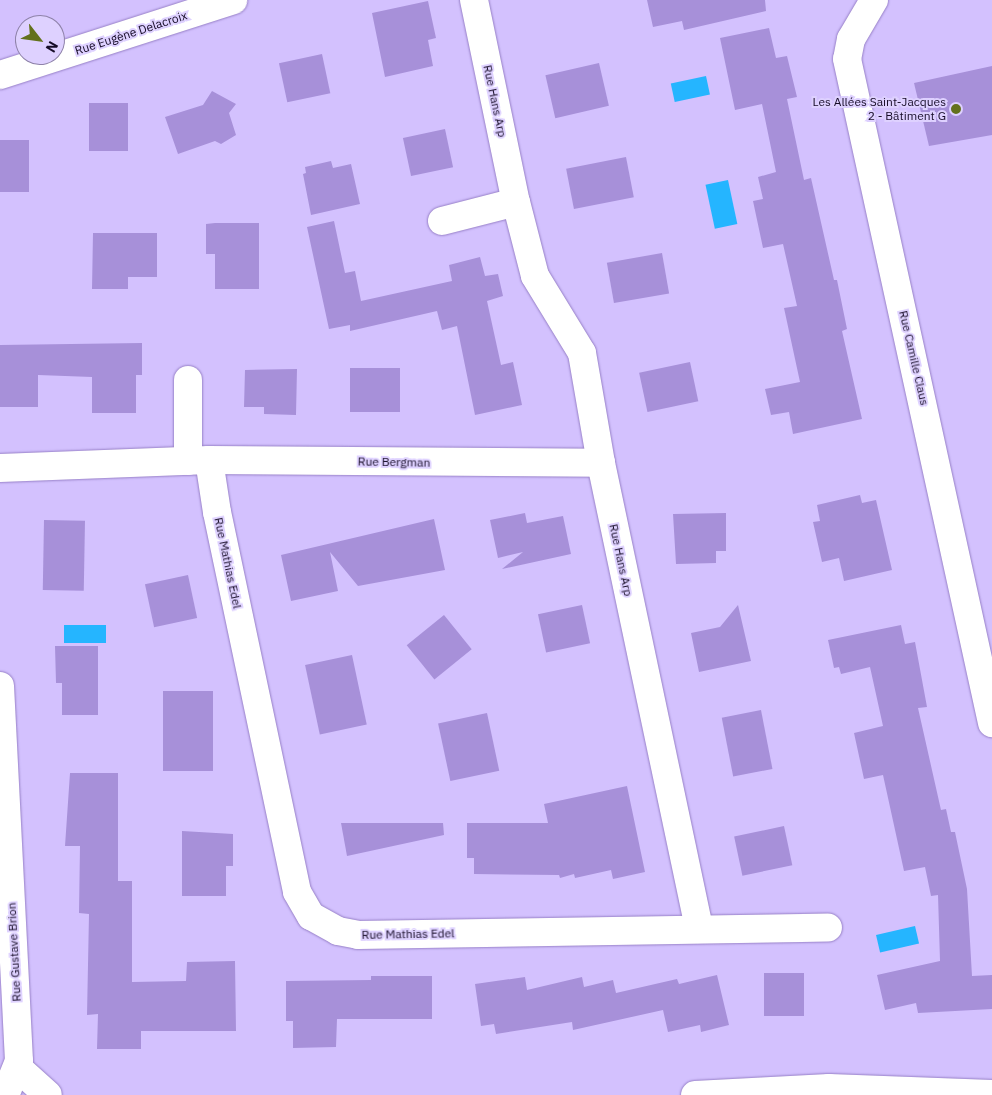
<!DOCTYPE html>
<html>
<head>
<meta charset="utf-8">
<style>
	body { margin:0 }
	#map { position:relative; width:992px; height:1095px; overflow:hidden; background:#d3c1fe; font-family:"IBM Plex Sans",sans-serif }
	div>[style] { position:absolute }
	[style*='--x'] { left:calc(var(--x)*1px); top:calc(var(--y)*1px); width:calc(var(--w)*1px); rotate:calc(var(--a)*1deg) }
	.water>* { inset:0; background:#25b5ff; transform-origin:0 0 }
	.building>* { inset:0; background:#a790d9; transform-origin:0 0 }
	.roads { filter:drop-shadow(0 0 1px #9780c7) drop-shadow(0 0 1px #9780c7) }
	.street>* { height:28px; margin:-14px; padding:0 14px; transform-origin:14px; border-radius:14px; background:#fff }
	.secondary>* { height:28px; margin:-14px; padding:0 14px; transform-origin:14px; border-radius:14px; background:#fff }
	.dots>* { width:14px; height:14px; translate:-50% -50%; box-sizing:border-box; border:2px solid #ded1ff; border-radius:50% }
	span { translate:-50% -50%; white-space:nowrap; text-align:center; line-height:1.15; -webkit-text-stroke:4px #ded1ff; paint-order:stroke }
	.street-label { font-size:12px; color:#160c27 }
	.poi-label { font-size:12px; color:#160c27 }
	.right { translate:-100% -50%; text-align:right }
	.north { position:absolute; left:15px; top:15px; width:50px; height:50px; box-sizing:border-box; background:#ded1ff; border:1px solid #8e82a9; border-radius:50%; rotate:120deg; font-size:14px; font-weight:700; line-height:20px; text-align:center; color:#160c27 }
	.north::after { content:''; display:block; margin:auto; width:18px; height:22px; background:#63711c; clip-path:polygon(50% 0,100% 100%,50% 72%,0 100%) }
</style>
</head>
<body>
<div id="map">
	<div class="water">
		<i style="left:706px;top:76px;width:19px;height:36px;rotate:78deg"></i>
		<i style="left:728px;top:180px;width:45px;height:23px;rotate:78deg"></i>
		<i style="left:64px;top:625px;width:42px;height:18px"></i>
		<i style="left:915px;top:926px;width:18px;height:40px;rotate:77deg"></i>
	</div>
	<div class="building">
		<i style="clip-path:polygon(647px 0,765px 0,766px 11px,684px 30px,682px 21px,653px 27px)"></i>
		<i style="clip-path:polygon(428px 1px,436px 38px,428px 40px,433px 66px,385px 77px,372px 13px)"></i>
		<i style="clip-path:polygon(769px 28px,776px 58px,787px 56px,797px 97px,787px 99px,804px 180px,811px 178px,834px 280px,837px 280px,847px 329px,842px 331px,862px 419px,793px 434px,789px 412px,771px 415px,765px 389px,800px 382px,784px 308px,797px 306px,783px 244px,763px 248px,753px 201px,763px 199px,758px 177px,776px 172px,762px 104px,735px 110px,720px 38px)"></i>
		<i style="left:322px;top:54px;width:40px;height:44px;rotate:78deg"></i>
		<i style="left:599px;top:63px;width:44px;height:55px;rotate:77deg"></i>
		<i style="clip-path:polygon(992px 66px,992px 135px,929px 146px,914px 83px)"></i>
		<i style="clip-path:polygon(212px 91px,236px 104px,229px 113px,236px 135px,221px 144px,215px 141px,178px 154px,165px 117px,203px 105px)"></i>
		<i style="left:89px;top:103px;width:39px;height:48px"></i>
		<i style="left:445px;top:129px;width:39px;height:43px;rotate:78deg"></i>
		<i style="left:0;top:140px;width:29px;height:52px"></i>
		<i style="left:626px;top:157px;width:41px;height:61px;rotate:79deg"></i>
		<i style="clip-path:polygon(331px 161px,333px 168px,351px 164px,360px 204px,311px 215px,303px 174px,306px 173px,305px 167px)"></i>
		<i style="clip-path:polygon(334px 221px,345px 273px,355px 271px,361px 301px,452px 281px,449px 265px,480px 257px,485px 276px,498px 274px,503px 296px,487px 301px,501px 365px,513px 362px,522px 405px,475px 415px,457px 326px,442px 330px,437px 311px,350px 331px,350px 325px,329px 329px,307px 227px)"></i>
		<i style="clip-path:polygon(215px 223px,259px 223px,259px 289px,215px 289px,215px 254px,206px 254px,206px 224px)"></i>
		<i style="clip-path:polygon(93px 233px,157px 233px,157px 277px,128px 277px,128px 289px,92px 289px)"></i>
		<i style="left:662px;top:253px;width:41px;height:56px;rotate:80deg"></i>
		<i style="clip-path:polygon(142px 343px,142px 375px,136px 375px,136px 413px,92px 413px,92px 377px,38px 375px,38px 407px,0 407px,0 345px)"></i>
		<i style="left:690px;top:362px;width:40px;height:52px;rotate:78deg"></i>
		<i style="left:400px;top:368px;width:44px;height:50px;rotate:90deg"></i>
		<i style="clip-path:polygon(297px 369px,296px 415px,264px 414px,264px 407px,244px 407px,245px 370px)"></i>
		<i style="clip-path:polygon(860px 495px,862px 503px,876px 500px,892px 570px,844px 581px,839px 558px,822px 562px,813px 522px,820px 521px,817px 505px)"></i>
		<i style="clip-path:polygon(525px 513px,527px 523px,563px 516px,571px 554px,502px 569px,523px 552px,498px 558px,490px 520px)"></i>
		<i style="clip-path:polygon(726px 513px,726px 551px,716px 551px,716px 563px,676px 564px,673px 514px)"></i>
		<i style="clip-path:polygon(434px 519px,445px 570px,358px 586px,330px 552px,338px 591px,291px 601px,281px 555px)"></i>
		<i style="left:44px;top:520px;width:41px;height:70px;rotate:1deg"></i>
		<i style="left:188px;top:575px;width:44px;height:44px;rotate:78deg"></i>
		<i style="left:582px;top:605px;width:39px;height:45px;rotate:78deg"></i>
		<i style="clip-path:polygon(738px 605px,751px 661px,699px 672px,691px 633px,720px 627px)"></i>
		<i style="left:444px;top:615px;width:44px;height:48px;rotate:51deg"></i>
		<i style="clip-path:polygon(901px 625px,905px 644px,915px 642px,927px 707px,918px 708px,941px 810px,946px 809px,951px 832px,955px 832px,967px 889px,972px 976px,992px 975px,992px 1009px,918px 1013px,916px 1003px,885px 1010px,877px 975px,940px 961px,938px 895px,931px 896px,925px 867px,904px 871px,883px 775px,864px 779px,854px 733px,883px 726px,870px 667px,841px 674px,839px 667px,834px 668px,828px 640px)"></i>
		<i style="clip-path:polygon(55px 646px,98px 646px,98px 715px,62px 715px,62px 683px,56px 683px)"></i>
		<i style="left:352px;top:655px;width:71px;height:48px;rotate:78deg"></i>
		<i style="left:163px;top:691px;width:50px;height:80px"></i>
		<i style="left:761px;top:710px;width:60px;height:40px;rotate:79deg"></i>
		<i style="left:487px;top:713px;width:59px;height:50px;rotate:78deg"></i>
		<i style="clip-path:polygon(70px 773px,118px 773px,118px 881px,132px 881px,132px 982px,186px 981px,187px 962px,235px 961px,236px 1031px,141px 1031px,141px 1049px,97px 1049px,98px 1014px,87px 1015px,89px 914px,79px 913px,80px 846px,65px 846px)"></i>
		<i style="clip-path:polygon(627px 786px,645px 872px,613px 879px,611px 870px,575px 878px,574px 874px,560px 878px,559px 875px,474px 874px,474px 858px,467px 858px,467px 823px,548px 823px,544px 804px)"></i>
		<i style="clip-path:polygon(341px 823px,443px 823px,444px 835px,347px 856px)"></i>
		<i style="left:784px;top:826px;width:40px;height:51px;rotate:78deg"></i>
		<i style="clip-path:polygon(182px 831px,233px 834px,233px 866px,226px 866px,226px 896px,182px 896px)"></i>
		<i style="left:764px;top:973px;width:40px;height:43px"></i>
		<i style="clip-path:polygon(717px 975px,729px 1025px,701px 1032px,700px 1025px,668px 1032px,663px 1010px,573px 1030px,572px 1022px,496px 1034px,494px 1024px,481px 1026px,475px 984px,525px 977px,527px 990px,582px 977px,584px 987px,613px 980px,616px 993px,677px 979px,679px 984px)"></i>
		<i style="clip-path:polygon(371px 976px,432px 976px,432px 1019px,337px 1019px,336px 1047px,293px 1048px,293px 1021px,286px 1021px,286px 981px,371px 980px)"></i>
	</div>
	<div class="roads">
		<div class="street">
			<i style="--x:474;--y:0;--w:206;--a:78.3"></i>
			<i style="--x:516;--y:202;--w:76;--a:75.6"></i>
			<i style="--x:535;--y:276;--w:90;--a:58.6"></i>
			<i style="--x:582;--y:353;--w:112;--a:80.2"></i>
			<i style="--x:601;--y:463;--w:476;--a:78.1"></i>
			<i style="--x:874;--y:0;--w:45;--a:120.5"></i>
			<i style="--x:851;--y:39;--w:20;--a:101"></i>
			<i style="--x:847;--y:59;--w:680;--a:77.68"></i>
			<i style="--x:0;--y:75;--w:245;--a:-17.8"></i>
			<i style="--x:442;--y:221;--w:76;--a:-14.4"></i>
			<i style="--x:188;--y:380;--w:81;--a:90"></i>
			<i style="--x:209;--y:460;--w:53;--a:81.3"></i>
			<i style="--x:217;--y:512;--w:388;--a:78.1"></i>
			<i style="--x:297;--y:892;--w:28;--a:60"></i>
			<i style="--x:311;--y:916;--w:31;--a:29"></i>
			<i style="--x:338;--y:931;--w:20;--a:11"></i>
			<i style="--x:358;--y:935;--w:470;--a:-0.9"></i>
			<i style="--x:0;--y:468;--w:209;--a:-2.2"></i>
			<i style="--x:209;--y:460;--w:392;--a:0.4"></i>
			<i style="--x:0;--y:686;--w:375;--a:87.1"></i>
			<i style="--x:19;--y:1061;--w:37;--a:112"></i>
			<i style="--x:18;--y:1068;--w:40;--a:42"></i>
		</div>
		<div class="secondary">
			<i style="--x:695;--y:1095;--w:134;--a:-3"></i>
			<i style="--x:829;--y:1088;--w:163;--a:2.1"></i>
		</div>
	</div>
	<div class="dots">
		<i style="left:956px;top:109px;background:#63711c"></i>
	</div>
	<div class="street-label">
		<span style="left:131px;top:33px;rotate:-18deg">Rue Eugène Delacroix</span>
		<span style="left:495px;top:101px;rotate:78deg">Rue Hans Arp</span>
		<span style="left:914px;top:358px;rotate:77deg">Rue Camille Claus</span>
		<span style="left:394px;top:462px;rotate:1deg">Rue Bergman</span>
		<span style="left:621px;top:560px;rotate:78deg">Rue Hans Arp</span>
		<span style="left:228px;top:563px;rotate:78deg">Rue Mathias Edel</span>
		<span style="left:408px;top:934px;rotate:-1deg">Rue Mathias Edel</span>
		<span style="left:14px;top:952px;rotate:-93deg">Rue Gustave Brion</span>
	</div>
	<div class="poi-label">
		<span class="right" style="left:946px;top:109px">Les Allées Saint-Jacques<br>2 - Bâtiment G</span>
	</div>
	<div class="north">N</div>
</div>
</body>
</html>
